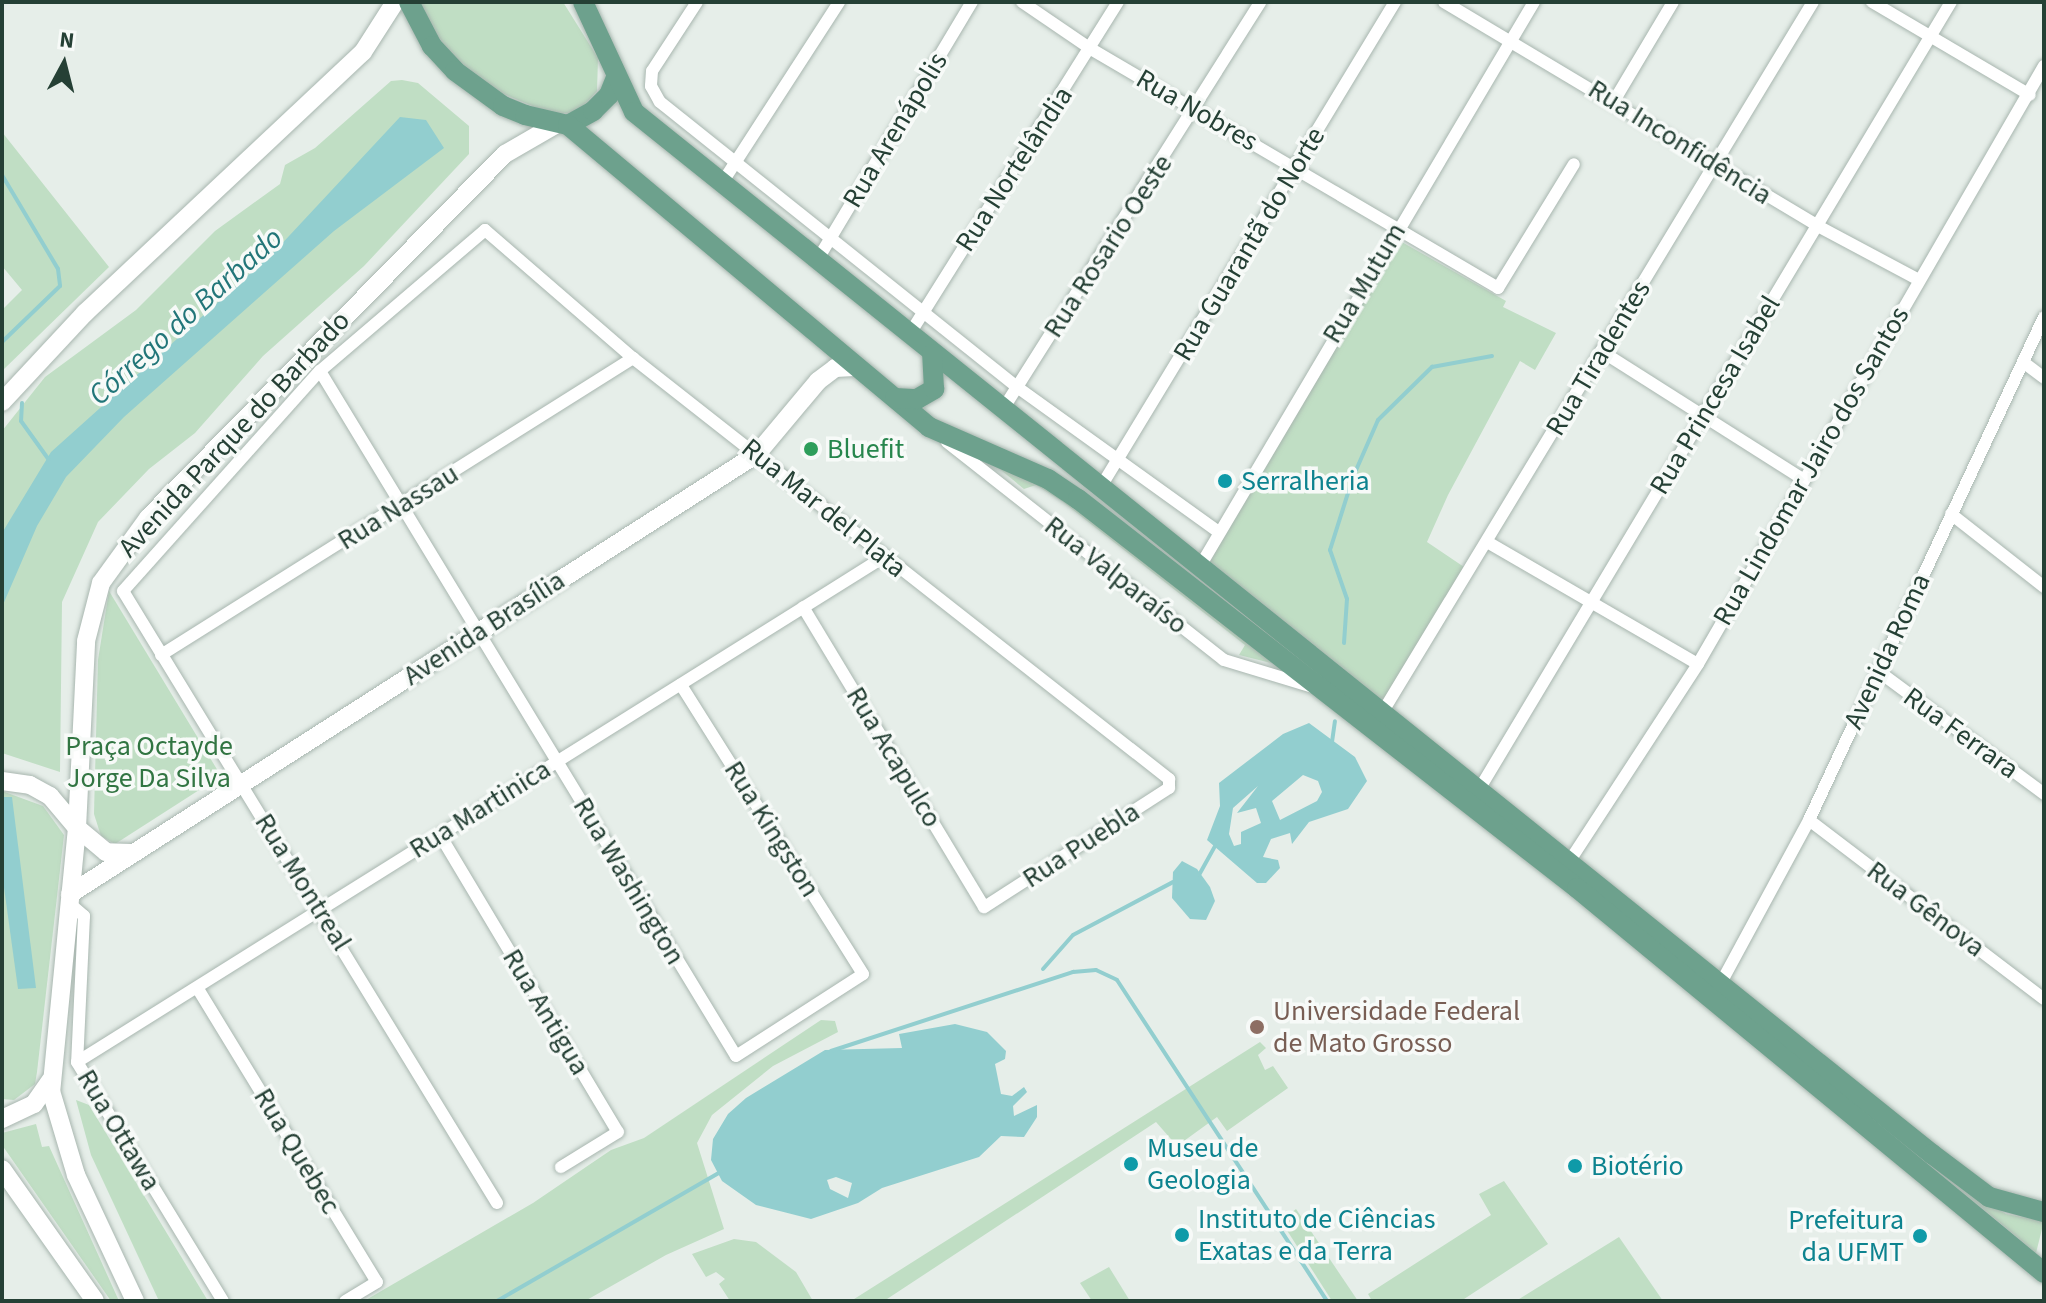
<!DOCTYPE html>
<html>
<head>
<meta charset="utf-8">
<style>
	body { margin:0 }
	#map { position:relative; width:2046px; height:1303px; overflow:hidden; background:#e6eee9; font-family:"Source Sans 3",sans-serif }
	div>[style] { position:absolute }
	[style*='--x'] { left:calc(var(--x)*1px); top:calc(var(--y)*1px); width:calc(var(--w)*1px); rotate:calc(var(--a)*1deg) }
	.green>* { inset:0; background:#c0dec4 }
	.water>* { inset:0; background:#92cecf }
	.stream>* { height:4px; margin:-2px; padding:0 2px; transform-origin:2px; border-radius:2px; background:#92cecf }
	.roads { filter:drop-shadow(0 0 2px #a8b6af) drop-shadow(0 0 2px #a8b6af) }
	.street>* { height:12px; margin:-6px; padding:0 6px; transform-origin:6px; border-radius:6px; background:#fff }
	.secondary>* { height:18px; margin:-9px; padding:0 9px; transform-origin:9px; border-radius:9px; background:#fff }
	.primary>* { height:20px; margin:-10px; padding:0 10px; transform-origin:10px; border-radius:10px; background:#6da18d }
	.dots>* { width:22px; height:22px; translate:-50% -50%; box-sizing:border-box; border:4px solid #f7faf8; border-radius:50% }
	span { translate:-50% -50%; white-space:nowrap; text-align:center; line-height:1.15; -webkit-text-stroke:7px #f7faf8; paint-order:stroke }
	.street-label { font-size:28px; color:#254035 }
	.leisure-label { font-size:28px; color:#27864d }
	.left { translate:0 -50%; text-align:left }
	.culture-label { font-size:28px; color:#0d838f }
	.right { translate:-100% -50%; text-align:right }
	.park-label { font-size:28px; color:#317542 }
	.education-label { font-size:28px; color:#785e54 }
	.water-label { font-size:30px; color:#227679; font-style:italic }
	.frame { position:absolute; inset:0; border:4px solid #254035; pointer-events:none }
	.north { position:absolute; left:24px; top:24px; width:80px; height:80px; -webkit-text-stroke:6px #f7faf8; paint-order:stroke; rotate:7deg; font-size:22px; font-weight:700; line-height:32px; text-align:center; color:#254035 }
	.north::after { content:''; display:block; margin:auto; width:28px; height:36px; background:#254035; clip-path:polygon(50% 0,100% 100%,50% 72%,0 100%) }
</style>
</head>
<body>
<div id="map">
	<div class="green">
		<i style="clip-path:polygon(415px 2px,563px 2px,598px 58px,597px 91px,581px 109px,568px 113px,549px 113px,499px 92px,475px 79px,442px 45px)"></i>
		<i style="clip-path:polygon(402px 80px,418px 83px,469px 126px,469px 154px,364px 266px,263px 356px,195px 433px,149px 469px,98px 522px,62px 602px,60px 772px,2px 753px,2px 431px,45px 377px,136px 310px,215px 231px,280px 184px,285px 165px,315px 148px,391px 81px)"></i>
		<i style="clip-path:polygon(2px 132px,109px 267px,2px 371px,2px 310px,22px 290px,2px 266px)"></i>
		<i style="clip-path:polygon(1393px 237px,1506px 301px,1503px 307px,1556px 333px,1535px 370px,1520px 361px,1448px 495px,1427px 542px,1467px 569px,1381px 704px,1207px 563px)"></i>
		<i style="clip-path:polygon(990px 461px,1047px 487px,1279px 665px,1239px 655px,1245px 645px,1063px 502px,1036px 485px,1024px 489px)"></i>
		<i style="clip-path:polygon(109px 591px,221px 776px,115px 844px,101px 836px,94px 814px,98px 660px)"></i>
		<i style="clip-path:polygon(2px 791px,43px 806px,64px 835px,37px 1072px,35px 1084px,14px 1100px,2px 1099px)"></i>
		<i style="clip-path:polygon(821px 1020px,835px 1021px,838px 1032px,773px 1066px,712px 1115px,697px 1143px,724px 1229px,666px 1255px,585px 1301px,364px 1301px,533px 1203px,611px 1150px,644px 1138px)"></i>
		<i style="clip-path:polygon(1260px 1042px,1266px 1048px,1258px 1055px,1265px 1070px,1273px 1066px,1288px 1088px,1227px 1131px,1217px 1117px,1177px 1146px,1156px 1122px,884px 1301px,851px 1301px)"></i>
		<i style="clip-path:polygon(76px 1100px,89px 1105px,208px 1301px,159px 1301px,91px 1155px)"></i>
		<i style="clip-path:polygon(36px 1124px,42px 1147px,49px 1146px,119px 1301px,111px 1301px,2px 1145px,2px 1133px)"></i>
		<i style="clip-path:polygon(1932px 1166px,2006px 1214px,2044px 1221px,2036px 1253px)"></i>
		<i style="clip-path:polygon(1504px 1181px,1548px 1244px,1461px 1301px,1372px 1301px,1368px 1294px,1491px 1215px,1479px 1194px)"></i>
		<i style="clip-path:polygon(1296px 1209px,1358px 1301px,1332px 1301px,1281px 1221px)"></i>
		<i style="clip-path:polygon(1619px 1237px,1663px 1301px,1516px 1301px)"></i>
		<i style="clip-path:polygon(734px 1239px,756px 1242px,796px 1272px,813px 1301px,730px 1301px,719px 1284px,725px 1279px,716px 1272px,706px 1277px,692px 1254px)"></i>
		<i style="clip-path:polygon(1109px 1267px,1130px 1301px,1092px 1301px,1080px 1283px)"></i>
	</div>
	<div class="water">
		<i style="clip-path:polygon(400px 117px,426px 120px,444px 148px,334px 231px,124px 417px,66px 477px,37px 526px,2px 607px,2px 533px,51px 452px,275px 251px)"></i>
		<i style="clip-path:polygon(evenodd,1309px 723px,1355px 757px,1367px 781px,1348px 809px,1309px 822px,1292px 844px,1290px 833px,1271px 839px,1263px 857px,1278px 860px,1280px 868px,1266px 883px,1257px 883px,1207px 840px,1220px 806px,1219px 783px,1283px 734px,1309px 723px,1303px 775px,1318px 781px,1322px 792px,1317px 801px,1280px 820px,1272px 801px,1303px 775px,1309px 723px,1258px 786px,1237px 813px,1256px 808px,1261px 823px,1241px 832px,1241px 844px,1234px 846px,1229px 834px,1233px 808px,1258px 786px)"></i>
		<i style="clip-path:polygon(2px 797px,12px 797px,36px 988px,18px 989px,2px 873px)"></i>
		<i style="clip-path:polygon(1182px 861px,1197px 869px,1210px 887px,1215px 901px,1206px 920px,1190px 919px,1172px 898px,1173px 872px)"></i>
		<i style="clip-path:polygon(evenodd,955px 1024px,987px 1032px,1006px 1051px,1005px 1059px,995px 1064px,1001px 1094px,1012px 1096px,1024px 1087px,1027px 1092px,1013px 1106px,1014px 1116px,1037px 1105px,1037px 1117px,1024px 1137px,1001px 1136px,979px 1157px,882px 1188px,858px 1203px,811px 1219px,756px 1205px,722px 1181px,711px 1160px,713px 1139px,728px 1114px,746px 1098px,825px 1050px,902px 1048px,899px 1034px,955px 1024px,836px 1177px,852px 1183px,848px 1198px,830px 1189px,827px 1180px,836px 1177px)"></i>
	</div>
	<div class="stream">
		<i style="--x:2;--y:175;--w:109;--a:59.2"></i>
		<i style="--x:58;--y:269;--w:17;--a:83"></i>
		<i style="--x:60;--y:286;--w:81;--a:136"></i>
		<i style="--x:22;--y:403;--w:18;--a:93"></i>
		<i style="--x:21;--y:421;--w:48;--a:54.3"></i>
		<i style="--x:1344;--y:643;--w:44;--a:-86.1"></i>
		<i style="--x:1347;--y:599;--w:52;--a:-109.1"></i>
		<i style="--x:1330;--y:550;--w:77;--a:-72.5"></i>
		<i style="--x:1353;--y:477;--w:62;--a:-66.3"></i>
		<i style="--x:1378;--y:420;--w:76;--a:-44.5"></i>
		<i style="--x:1432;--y:367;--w:61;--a:-10.4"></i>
		<i style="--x:1332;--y:742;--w:21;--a:-82"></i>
		<i style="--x:1199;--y:875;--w:33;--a:-61"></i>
		<i style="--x:1043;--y:969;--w:45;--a:-48.6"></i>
		<i style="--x:1073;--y:935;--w:113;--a:-27.9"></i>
		<i style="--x:831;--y:1051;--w:255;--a:-18.1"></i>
		<i style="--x:1073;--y:972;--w:23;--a:-5"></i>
		<i style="--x:1096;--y:970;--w:23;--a:25"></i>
		<i style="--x:1117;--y:980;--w:384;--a:56.8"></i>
		<i style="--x:497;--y:1301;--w:258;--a:-30"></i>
	</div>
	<div class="roads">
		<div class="street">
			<i style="--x:697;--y:2;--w:82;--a:123.1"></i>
			<i style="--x:652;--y:71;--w:15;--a:94"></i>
			<i style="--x:651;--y:86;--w:18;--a:61"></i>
			<i style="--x:660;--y:102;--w:457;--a:38.6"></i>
			<i style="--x:1017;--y:387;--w:249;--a:35.7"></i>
			<i style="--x:1022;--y:2;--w:83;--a:34.3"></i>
			<i style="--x:1091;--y:49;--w:472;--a:30.4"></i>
			<i style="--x:1498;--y:288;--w:145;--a:-58.5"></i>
			<i style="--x:1444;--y:2;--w:434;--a:30.9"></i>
			<i style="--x:1816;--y:225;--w:115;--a:28.1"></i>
			<i style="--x:1872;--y:2;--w:183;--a:30.5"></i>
			<i style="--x:1614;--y:101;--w:115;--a:-59.2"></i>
			<i style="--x:722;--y:183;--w:216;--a:-57.1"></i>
			<i style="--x:818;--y:259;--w:300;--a:-59.1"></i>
			<i style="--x:909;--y:335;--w:393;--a:-57.9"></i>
			<i style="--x:1601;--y:351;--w:239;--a:32.4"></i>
			<i style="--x:2023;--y:362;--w:26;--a:37"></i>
			<i style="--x:320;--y:371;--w:801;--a:58.73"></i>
			<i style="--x:736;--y:1056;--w:151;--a:-32.8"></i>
			<i style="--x:863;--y:974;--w:342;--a:-122.2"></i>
			<i style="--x:1005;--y:406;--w:478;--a:-57.7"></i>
			<i style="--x:947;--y:442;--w:352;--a:38.2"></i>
			<i style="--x:1224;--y:660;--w:93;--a:16.9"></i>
			<i style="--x:1102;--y:485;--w:565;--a:-58.76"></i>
			<i style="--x:1951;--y:514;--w:118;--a:38.1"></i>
			<i style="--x:1489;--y:543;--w:241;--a:30.1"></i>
			<i style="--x:1199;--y:568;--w:658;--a:-59.38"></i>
			<i style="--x:161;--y:655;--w:558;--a:-32.18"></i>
			<i style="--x:1878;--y:671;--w:207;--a:36.5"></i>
			<i style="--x:1382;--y:713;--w:831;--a:-58.78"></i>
			<i style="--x:1480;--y:788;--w:916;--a:-59.07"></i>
			<i style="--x:1809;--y:820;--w:295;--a:37.3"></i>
			<i style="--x:440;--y:835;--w:346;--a:59.1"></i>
			<i style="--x:618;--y:1132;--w:67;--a:148.4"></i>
			<i style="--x:1569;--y:862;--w:236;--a:-56.9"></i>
			<i style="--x:1698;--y:664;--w:691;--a:-59.95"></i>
			<i style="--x:69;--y:903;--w:20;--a:41"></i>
			<i style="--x:84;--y:916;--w:146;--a:92.7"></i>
			<i style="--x:77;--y:1062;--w:280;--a:58.6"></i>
			<i style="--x:1722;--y:981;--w:183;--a:-61.6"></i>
			<i style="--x:1809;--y:820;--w:555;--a:-64.96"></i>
			<i style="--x:198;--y:989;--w:343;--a:58.6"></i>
			<i style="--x:377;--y:1282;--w:37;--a:149"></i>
			<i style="--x:77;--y:1062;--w:952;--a:-32.04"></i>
			<i style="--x:497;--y:1203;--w:717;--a:-121.43"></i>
			<i style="--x:123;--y:591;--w:295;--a:-48.2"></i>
			<i style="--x:320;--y:371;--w:217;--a:-40.5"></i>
			<i style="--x:485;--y:230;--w:196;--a:40.9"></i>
			<i style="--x:633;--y:358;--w:682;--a:38.15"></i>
			<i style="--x:1169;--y:779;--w:9;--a:90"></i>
			<i style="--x:1169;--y:788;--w:220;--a:147.2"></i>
			<i style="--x:984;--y:907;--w:350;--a:-121.1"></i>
		</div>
		<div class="secondary">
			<i style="--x:2;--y:402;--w:122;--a:-47"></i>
			<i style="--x:85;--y:313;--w:381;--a:-43.2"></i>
			<i style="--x:363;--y:52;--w:59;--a:-57.4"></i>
			<i style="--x:2;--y:781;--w:28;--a:8"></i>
			<i style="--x:30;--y:785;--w:23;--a:29"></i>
			<i style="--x:50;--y:796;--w:42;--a:49.8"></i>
			<i style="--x:77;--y:828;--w:264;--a:95.6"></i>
			<i style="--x:51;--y:1091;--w:88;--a:73.4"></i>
			<i style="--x:76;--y:1175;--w:139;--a:64.9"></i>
			<i style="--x:131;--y:853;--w:25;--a:-178"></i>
			<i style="--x:106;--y:852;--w:38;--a:-140"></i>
			<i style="--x:77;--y:828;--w:187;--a:-87.2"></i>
			<i style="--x:86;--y:641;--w:60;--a:-75.5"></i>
			<i style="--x:101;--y:583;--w:80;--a:-54.1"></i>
			<i style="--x:148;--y:518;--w:510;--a:-45.56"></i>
			<i style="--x:505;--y:154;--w:58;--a:-30.1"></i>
			<i style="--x:70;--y:894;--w:816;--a:-32.64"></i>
			<i style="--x:757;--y:454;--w:95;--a:-50.1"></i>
			<i style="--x:818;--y:381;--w:21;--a:-37"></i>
			<i style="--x:835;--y:368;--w:19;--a:-3"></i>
			<i style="--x:2;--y:1119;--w:35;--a:-25"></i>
			<i style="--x:34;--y:1104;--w:29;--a:-55"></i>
			<i style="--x:2;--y:1169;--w:161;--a:54.8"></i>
		</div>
		<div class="primary">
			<i style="--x:409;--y:2;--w:50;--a:62.4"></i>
			<i style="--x:432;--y:46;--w:34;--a:47"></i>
			<i style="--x:455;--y:71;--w:59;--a:36.1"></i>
			<i style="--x:503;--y:106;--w:24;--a:22"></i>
			<i style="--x:525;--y:115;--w:44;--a:13.1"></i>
			<i style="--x:568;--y:125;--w:29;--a:-29"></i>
			<i style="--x:593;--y:111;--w:23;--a:-45"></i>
			<i style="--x:609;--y:95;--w:18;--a:-68"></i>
			<i style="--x:583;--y:2;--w:121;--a:65.1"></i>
			<i style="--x:634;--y:112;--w:1665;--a:38.76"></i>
			<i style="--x:1932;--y:1154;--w:71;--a:37"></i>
			<i style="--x:1989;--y:1197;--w:57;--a:15.3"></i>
			<i style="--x:568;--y:125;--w:471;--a:39.9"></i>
			<i style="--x:929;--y:427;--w:130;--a:23.6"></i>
			<i style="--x:1048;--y:479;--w:36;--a:34"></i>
			<i style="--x:1078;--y:499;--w:633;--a:37.94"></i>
			<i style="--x:1577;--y:888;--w:605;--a:39.5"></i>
			<i style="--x:895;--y:398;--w:22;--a:3"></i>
			<i style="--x:917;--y:399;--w:20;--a:-30"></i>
			<i style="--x:934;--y:389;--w:35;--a:-93"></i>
		</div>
	</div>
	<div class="dots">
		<i style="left:811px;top:449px;background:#2e9e5b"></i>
		<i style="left:1225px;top:481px;background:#0f9aa8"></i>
		<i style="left:1257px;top:1027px;background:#8d6e63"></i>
		<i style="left:1131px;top:1164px;background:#0f9aa8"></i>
		<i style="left:1575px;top:1166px;background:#0f9aa8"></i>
		<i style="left:1182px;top:1235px;background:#0f9aa8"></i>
		<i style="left:1920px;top:1236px;background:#0f9aa8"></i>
	</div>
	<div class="street-label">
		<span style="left:1197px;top:110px;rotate:30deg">Rua Nobres</span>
		<span style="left:895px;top:130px;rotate:-59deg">Rua Arenápolis</span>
		<span style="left:1680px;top:142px;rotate:32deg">Rua Inconfidência</span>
		<span style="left:1014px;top:169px;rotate:-57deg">Rua Nortelândia</span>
		<span style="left:1249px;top:244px;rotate:-59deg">Rua Guarantã do Norte</span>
		<span style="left:1108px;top:246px;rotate:-57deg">Rua Rosario Oeste</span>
		<span style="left:1364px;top:283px;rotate:-59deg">Rua Mutum</span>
		<span style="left:1598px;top:358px;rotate:-59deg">Rua Tiradentes</span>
		<span style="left:1715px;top:395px;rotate:-59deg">Rua Princesa Isabel</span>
		<span style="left:234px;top:434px;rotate:-47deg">Avenida Parque do Barbado</span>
		<span style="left:1811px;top:466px;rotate:-60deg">Rua Lindomar Jairo dos Santos</span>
		<span style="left:398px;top:507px;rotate:-32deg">Rua Nassau</span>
		<span style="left:824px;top:508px;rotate:39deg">Rua Mar del Plata</span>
		<span style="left:1116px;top:575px;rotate:38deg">Rua Valparaíso</span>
		<span style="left:484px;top:628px;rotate:-33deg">Avenida Brasília</span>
		<span style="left:1887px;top:651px;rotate:-65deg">Avenida Roma</span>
		<span style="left:1961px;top:733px;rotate:36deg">Rua Ferrara</span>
		<span style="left:894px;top:757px;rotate:59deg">Rua Acapulco</span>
		<span style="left:480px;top:809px;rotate:-32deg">Rua Martinica</span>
		<span style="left:772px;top:829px;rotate:58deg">Rua Kingston</span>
		<span style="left:1081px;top:845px;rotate:-33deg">Rua Puebla</span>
		<span style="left:629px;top:881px;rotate:59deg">Rua Washington</span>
		<span style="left:303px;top:882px;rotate:58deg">Rua Montreal</span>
		<span style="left:1926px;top:909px;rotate:37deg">Rua Gênova</span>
		<span style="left:546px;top:1012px;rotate:59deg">Rua Antigua</span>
		<span style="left:119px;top:1130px;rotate:59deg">Rua Ottawa</span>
		<span style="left:297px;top:1151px;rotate:59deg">Rua Quebec</span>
	</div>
	<div class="leisure-label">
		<span class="left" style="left:827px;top:449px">Bluefit</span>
	</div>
	<div class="culture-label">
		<span class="left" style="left:1241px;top:481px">Serralheria</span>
		<span class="left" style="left:1147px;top:1164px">Museu de<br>Geologia</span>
		<span class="left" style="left:1591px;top:1166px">Biotério</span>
		<span class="left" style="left:1198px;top:1235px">Instituto de Ciências<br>Exatas e da Terra</span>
		<span class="right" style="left:1904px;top:1236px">Prefeitura<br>da UFMT</span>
	</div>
	<div class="park-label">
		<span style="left:149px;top:762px">Praça Octayde<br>Jorge Da Silva</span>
	</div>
	<div class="education-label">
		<span class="left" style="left:1273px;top:1027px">Universidade Federal<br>de Mato Grosso</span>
	</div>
	<div class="water-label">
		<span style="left:186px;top:317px;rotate:-42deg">Córrego do Barbado</span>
	</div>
	<div class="frame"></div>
	<div class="north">N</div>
</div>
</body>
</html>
